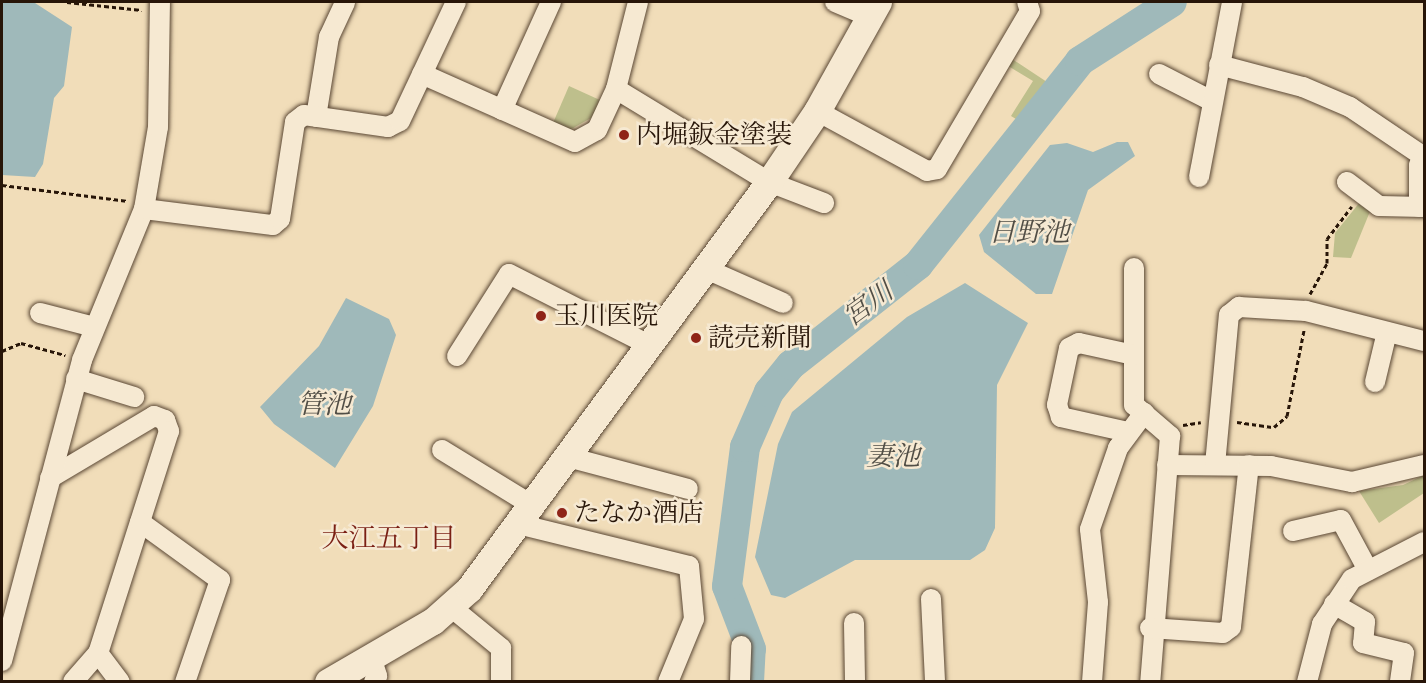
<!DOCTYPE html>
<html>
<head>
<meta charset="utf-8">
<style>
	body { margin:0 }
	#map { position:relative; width:1426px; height:683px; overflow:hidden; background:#f1ddb9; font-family:Cardo,"Noto Serif JP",serif }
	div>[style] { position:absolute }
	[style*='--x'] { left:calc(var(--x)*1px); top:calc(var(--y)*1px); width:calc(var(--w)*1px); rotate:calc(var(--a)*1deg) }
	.green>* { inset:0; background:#bebf8c }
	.water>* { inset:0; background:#9fb9ba }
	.river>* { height:30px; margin:-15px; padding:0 15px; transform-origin:15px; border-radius:15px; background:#9fb9ba }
	.path>* { height:3px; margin-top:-1.5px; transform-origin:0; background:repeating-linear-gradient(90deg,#271508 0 4.5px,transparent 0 7.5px) }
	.roads { filter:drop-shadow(0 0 2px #5a4734) drop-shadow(0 0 2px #5a4734) }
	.street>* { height:20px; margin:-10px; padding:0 10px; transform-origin:10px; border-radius:10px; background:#f6e9d2 }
	.secondary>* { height:27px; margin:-13.5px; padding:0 13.5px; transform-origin:13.5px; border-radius:13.5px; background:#f6e9d2 }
	.dots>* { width:16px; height:16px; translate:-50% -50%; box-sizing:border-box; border:3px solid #f6e9d2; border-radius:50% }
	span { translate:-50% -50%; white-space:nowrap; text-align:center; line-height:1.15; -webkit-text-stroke:5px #f6e9d2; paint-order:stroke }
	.poi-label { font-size:26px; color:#271508 }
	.left { translate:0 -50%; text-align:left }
	.water-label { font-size:27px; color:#514e46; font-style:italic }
	.neighbourhood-label { font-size:27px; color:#7a1f14 }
	.frame { position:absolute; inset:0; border:3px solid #271508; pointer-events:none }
</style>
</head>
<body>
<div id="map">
	<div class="green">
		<i style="clip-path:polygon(1009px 57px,1053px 86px,1026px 125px,1011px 116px,1033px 81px,1005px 64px)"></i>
		<i style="clip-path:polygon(569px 86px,602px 101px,598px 114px,568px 131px,553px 123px)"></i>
		<i style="clip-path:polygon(1360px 202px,1371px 209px,1351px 258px,1333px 257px,1335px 233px)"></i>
		<i style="clip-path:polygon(1424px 475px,1424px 493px,1379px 523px,1359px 491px,1403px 485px)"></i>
	</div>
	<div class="water">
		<i style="clip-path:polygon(2px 2px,35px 3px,72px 27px,64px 86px,54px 98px,43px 164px,35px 177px,2px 175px)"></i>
		<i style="clip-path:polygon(1117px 142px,1128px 142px,1135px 156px,1088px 190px,1052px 294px,1036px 294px,984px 252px,979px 235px,1050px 145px,1067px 143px,1093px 152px)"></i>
		<i style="clip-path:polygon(965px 283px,1028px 323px,997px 385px,995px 528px,985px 550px,970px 560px,855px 560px,785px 598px,771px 595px,755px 557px,778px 444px,792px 412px,907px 317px)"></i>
		<i style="clip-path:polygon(346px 298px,389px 319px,396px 335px,373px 406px,335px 468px,274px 424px,260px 407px,319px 346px)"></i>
	</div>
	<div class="river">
		<i style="--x:749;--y:682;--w:33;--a:-87"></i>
		<i style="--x:751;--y:649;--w:67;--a:-110.9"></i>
		<i style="--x:727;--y:586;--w:140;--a:-82.6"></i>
		<i style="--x:745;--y:447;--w:60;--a:-66.4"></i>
		<i style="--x:769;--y:392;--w:35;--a:-51"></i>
		<i style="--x:791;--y:365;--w:162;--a:-38.2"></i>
		<i style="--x:918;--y:265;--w:260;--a:-51.5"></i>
		<i style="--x:1080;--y:61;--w:109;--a:-32.7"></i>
	</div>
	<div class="path">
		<i style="--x:67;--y:2;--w:75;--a:6.1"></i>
		<i style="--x:2;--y:185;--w:127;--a:7.2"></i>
		<i style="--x:1310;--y:294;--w:35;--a:-61"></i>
		<i style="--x:1327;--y:263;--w:24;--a:-90"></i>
		<i style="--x:1327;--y:239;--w:41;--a:-52.9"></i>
		<i style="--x:2;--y:351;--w:21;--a:-23"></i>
		<i style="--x:21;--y:343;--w:46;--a:15.3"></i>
		<i style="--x:1237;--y:422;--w:37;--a:8"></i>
		<i style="--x:1274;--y:427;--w:17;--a:-40"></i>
		<i style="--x:1287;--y:416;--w:88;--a:-78.8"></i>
		<i style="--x:1183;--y:425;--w:18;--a:-9"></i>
	</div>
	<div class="roads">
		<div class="street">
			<i style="--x:835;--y:2;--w:39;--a:23"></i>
			<i style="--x:1219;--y:65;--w:87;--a:14.7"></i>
			<i style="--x:1303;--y:87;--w:51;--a:23.1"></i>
			<i style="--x:1350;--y:107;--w:89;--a:34"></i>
			<i style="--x:422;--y:74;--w:167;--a:24"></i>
			<i style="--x:575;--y:142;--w:25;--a:-29"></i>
			<i style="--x:597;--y:130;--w:45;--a:-65.1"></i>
			<i style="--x:616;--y:89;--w:90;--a:-75.8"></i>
			<i style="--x:1159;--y:74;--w:59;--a:27"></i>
			<i style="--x:616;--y:89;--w:179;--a:31.3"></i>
			<i style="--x:769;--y:182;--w:59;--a:20.9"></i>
			<i style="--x:502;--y:110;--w:119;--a:-65.6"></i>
			<i style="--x:817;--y:111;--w:125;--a:28.6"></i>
			<i style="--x:927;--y:171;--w:10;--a:-11"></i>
			<i style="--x:937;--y:169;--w:183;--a:-59.5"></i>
			<i style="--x:1030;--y:11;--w:9;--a:-108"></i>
			<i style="--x:316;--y:117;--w:81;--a:-80.8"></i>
			<i style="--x:329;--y:37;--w:38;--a:-65"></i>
			<i style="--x:1199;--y:177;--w:178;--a:-79.3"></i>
			<i style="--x:1347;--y:182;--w:40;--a:37"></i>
			<i style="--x:1379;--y:206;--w:45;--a:1.3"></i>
			<i style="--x:1419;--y:207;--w:42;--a:-90"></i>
			<i style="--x:1419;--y:165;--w:10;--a:-61"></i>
			<i style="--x:144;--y:209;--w:130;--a:7.1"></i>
			<i style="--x:273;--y:225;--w:9;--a:-41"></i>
			<i style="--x:280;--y:219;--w:98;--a:-81.2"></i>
			<i style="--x:295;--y:122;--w:11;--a:-38"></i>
			<i style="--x:304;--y:115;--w:85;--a:8.1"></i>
			<i style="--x:388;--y:127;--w:13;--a:-27"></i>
			<i style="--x:400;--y:121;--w:132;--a:-64.8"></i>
			<i style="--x:1134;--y:268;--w:137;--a:90"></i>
			<i style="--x:1134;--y:405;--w:48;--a:40.7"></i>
			<i style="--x:1170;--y:436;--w:247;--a:94.6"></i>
			<i style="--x:706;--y:269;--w:84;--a:23.8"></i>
			<i style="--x:40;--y:313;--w:56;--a:14.5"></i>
			<i style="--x:457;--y:356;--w:97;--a:-57.6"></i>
			<i style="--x:509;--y:274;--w:159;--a:26.9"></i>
			<i style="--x:76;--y:379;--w:61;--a:17.2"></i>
			<i style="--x:1375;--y:382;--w:51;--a:-76.5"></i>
			<i style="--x:1128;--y:432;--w:69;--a:-167.4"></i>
			<i style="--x:1061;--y:417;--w:13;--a:-108"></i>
			<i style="--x:1057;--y:405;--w:58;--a:-78.1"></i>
			<i style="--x:1069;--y:348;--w:11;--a:-27"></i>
			<i style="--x:1079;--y:343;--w:56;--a:12.3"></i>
			<i style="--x:442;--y:450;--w:109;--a:31.5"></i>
			<i style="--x:568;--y:457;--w:124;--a:14.9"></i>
			<i style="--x:1167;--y:465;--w:104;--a:0.6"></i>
			<i style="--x:1271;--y:466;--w:83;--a:11.2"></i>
			<i style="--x:1352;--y:482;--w:74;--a:-13.3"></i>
			<i style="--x:1215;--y:465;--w:151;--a:-84.7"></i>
			<i style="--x:1229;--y:315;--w:13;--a:-39"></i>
			<i style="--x:1239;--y:307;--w:67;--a:3.4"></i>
			<i style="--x:1306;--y:311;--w:122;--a:14.3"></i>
			<i style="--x:50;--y:478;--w:121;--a:-30.8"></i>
			<i style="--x:154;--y:416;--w:12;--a:20"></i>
			<i style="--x:165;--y:420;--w:12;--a:70"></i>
			<i style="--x:169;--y:431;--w:233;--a:107.7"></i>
			<i style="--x:98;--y:653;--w:38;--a:131"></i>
			<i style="--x:140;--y:522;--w:99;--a:35.9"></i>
			<i style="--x:220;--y:580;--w:108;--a:108.9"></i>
			<i style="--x:518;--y:524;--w:176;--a:13.8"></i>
			<i style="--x:689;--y:566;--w:53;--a:84.6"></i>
			<i style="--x:694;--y:619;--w:68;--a:112.4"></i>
			<i style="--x:1293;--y:531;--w:49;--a:-12.9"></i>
			<i style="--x:1341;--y:520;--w:57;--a:61.6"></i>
			<i style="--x:931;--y:599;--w:83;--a:87.2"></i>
			<i style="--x:1334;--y:604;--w:36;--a:30"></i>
			<i style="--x:1365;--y:622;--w:21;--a:95"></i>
			<i style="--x:1363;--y:643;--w:42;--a:13.7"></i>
			<i style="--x:1404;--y:653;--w:29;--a:98"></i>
			<i style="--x:451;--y:607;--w:65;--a:39.4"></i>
			<i style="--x:501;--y:648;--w:34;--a:90"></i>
			<i style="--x:854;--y:623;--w:59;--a:89"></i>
			<i style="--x:1150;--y:628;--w:73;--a:3.9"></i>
			<i style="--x:1223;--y:633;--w:10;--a:-37"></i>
			<i style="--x:1231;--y:627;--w:163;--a:-83.7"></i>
			<i style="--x:98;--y:653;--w:36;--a:53"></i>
			<i style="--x:371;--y:657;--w:20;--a:72"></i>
			<i style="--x:377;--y:676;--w:7;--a:117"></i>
			<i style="--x:2;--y:661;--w:311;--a:-75.1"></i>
			<i style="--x:82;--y:360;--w:163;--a:-67.7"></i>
			<i style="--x:144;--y:209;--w:83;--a:-80.3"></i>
			<i style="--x:158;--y:127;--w:125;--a:-89.1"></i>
			<i style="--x:740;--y:682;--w:36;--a:-88"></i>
			<i style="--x:1092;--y:682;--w:80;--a:-85.7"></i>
			<i style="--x:1098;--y:602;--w:73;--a:-96.3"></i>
			<i style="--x:1090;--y:529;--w:86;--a:-70.9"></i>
			<i style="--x:1118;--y:448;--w:44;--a:-53.4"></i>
			<i style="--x:1307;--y:682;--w:60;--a:-75.5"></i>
			<i style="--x:1322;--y:624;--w:54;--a:-56.3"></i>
			<i style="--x:1352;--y:579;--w:81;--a:-27.2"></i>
		</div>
		<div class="secondary">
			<i style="--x:328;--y:682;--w:121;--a:-30.2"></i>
			<i style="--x:433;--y:621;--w:48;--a:-41.6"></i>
			<i style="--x:469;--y:589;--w:506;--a:-53.61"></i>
			<i style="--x:769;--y:182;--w:86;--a:-55.9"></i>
			<i style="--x:817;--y:111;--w:125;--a:-60.8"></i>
		</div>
	</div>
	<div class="dots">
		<i style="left:624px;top:135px;background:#8f2418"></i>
		<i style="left:541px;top:316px;background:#8f2418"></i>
		<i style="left:696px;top:338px;background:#8f2418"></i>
		<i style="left:562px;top:513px;background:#8f2418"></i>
	</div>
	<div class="poi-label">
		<span class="left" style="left:636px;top:135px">内堀鈑金塗装</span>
		<span class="left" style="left:554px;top:316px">玉川医院</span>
		<span class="left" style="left:708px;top:338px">読売新聞</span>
		<span class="left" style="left:574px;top:513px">たなか酒店</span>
	</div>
	<div class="water-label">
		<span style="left:1029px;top:233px">日野池</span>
		<span style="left:868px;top:304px;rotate:-36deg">宮川</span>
		<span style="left:324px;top:405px">管池</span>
		<span style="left:893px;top:457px">妻池</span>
	</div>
	<div class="neighbourhood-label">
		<span style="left:389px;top:539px">大江五丁目</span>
	</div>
	<div class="frame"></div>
</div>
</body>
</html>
